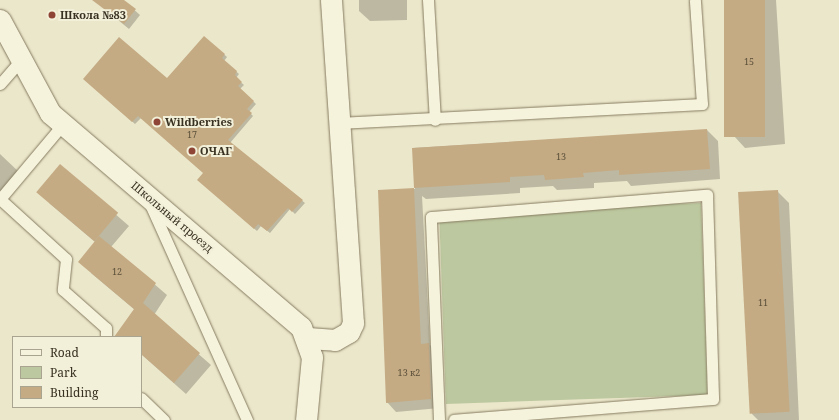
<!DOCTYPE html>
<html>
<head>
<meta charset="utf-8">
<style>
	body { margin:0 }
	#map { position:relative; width:839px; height:420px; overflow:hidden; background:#ebe7cb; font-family:"Noto Serif",serif }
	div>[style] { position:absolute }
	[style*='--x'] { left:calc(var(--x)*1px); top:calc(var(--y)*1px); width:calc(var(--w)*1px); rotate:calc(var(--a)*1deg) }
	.green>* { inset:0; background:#bcc89f; transform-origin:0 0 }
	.shadow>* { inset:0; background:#0003 }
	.building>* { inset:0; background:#c5ab84; transform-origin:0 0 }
	.roads { filter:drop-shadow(0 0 1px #867b60) drop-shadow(0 0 1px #867b60) }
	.service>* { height:11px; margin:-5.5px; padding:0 5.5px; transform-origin:5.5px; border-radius:5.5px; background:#f6f3dd }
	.minor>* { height:21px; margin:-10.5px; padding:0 10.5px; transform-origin:10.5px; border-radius:10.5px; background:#f6f3dd }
	.dots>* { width:11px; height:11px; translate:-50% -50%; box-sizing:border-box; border:2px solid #f3f0d9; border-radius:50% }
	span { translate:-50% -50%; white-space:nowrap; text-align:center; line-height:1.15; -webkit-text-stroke:4px #f3f0d9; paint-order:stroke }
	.number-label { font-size:9px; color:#5b503a }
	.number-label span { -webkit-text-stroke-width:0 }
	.poi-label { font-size:11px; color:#383122; font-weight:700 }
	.left { translate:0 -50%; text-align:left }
	.street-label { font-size:11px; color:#383122 }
	.legend { position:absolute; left:12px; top:336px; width:130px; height:72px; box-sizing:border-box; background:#f3f0d9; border:1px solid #a8a490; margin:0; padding:5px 7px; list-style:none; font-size:12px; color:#383122 }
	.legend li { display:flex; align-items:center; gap:8px; height:20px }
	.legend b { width:20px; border:1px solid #a8a490 }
</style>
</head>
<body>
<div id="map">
	<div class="green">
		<i style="left:701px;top:203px;width:192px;height:262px;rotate:88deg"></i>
	</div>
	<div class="shadow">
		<i style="clip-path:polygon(105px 0,123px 0,140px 15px,129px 29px,101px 6px)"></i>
		<i style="clip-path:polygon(359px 0,407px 0,407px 20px,370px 21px,359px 11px)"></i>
		<i style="clip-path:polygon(725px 0,776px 0,785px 144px,745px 148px,734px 136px)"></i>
		<i style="clip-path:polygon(204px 37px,227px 57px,224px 61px,239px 74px,236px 78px,244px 85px,240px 89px,256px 104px,249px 112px,253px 116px,230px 143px,305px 203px,295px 214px,290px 209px,270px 233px,261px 226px,257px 231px,201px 182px,204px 173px,141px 118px,135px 124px,86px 81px,167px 80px)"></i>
		<i style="clip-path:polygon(707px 130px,718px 141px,720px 179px,631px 186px,627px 181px,594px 183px,594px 188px,557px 190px,553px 186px,520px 188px,520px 193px,426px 199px,422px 196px,430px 345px,438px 354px,440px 408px,396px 412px,387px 402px,379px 191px,415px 189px,413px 148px)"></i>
		<i style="clip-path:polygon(0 154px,19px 172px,0 193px)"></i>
		<i style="clip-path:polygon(60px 166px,129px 226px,111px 247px,167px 295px,154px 315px,211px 365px,186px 394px,141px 354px,141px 337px,123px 337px,135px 310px,91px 273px,95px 242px,49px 203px)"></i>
		<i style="clip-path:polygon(777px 191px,789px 203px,799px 420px,758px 420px,752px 414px)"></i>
	</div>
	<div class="building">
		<i style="clip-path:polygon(92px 0,124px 0,136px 9px,124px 24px)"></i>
		<i style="left:724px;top:0;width:41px;height:137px"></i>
		<i style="clip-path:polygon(204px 36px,225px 54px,222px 58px,237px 71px,235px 75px,242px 82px,238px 86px,254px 101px,247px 109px,252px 113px,228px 140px,303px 200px,292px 212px,288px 208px,267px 231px,258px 224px,254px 229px,197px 180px,203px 173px,138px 116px,132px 122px,83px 79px,119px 37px,167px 78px)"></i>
		<i style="clip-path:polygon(707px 129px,710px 169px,619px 175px,619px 170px,583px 173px,584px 177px,545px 180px,544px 175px,510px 177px,510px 182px,414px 188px,412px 148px)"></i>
		<i style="left:60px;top:164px;width:76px;height:37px;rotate:40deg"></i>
		<i style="clip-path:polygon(414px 188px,421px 344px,429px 343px,431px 399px,386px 403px,378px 190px)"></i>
		<i style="left:778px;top:190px;width:222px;height:40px;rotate:87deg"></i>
		<i style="clip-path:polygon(99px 236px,156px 283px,143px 303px,200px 353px,174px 383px,141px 354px,141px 337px,114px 337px,134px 309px,78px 262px)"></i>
	</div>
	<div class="roads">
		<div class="service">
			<i style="--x:428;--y:0;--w:120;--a:86.7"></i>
			<i style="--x:0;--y:84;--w:33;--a:-49"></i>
			<i style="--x:339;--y:123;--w:363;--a:-3"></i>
			<i style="--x:702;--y:104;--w:104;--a:-93.9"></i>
			<i style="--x:0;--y:199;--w:89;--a:42.3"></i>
			<i style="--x:66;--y:259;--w:31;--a:96"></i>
			<i style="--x:63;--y:290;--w:57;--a:41.5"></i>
			<i style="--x:106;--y:328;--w:9;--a:90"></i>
			<i style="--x:0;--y:199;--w:98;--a:-50"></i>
			<i style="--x:150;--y:204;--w:237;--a:65.8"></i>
			<i style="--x:141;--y:398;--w:32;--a:44"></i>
			<i style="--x:439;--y:420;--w:203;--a:-92.3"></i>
			<i style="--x:431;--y:217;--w:277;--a:-4.6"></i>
			<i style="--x:707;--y:195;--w:204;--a:88.3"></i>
			<i style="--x:713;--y:399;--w:260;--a:175.4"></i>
		</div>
		<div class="minor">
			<i style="--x:0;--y:20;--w:106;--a:61.7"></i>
			<i style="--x:50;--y:113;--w:330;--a:40.5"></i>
			<i style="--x:301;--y:327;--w:32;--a:70"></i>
			<i style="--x:312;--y:357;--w:63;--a:95.4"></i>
			<i style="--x:308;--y:338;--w:27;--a:4"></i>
			<i style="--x:335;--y:340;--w:16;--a:-30"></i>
			<i style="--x:349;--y:332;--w:10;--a:-66"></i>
			<i style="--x:353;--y:323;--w:324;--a:-93.9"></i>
		</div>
	</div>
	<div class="dots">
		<i style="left:52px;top:15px;background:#8f4536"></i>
		<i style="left:157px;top:122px;background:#8f4536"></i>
		<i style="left:192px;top:151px;background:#8f4536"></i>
	</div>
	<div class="number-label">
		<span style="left:749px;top:62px">15</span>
		<span style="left:192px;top:135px">17</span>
		<span style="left:561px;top:157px">13</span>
		<span style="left:117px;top:272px">12</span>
		<span style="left:763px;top:303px">11</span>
		<span style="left:409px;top:373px">13 к2</span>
	</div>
	<div class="poi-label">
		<span class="left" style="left:60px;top:15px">Школа №83</span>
		<span class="left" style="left:165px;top:122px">Wildberries</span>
		<span class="left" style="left:200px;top:151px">ОЧАГ</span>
	</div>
	<div class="street-label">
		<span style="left:172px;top:217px;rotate:40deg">Школьный проезд</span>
	</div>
	<ul class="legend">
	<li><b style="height:5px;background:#f6f3dd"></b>Road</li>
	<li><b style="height:11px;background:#bcc89f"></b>Park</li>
	<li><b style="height:11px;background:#c5ab84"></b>Building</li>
	</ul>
</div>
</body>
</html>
